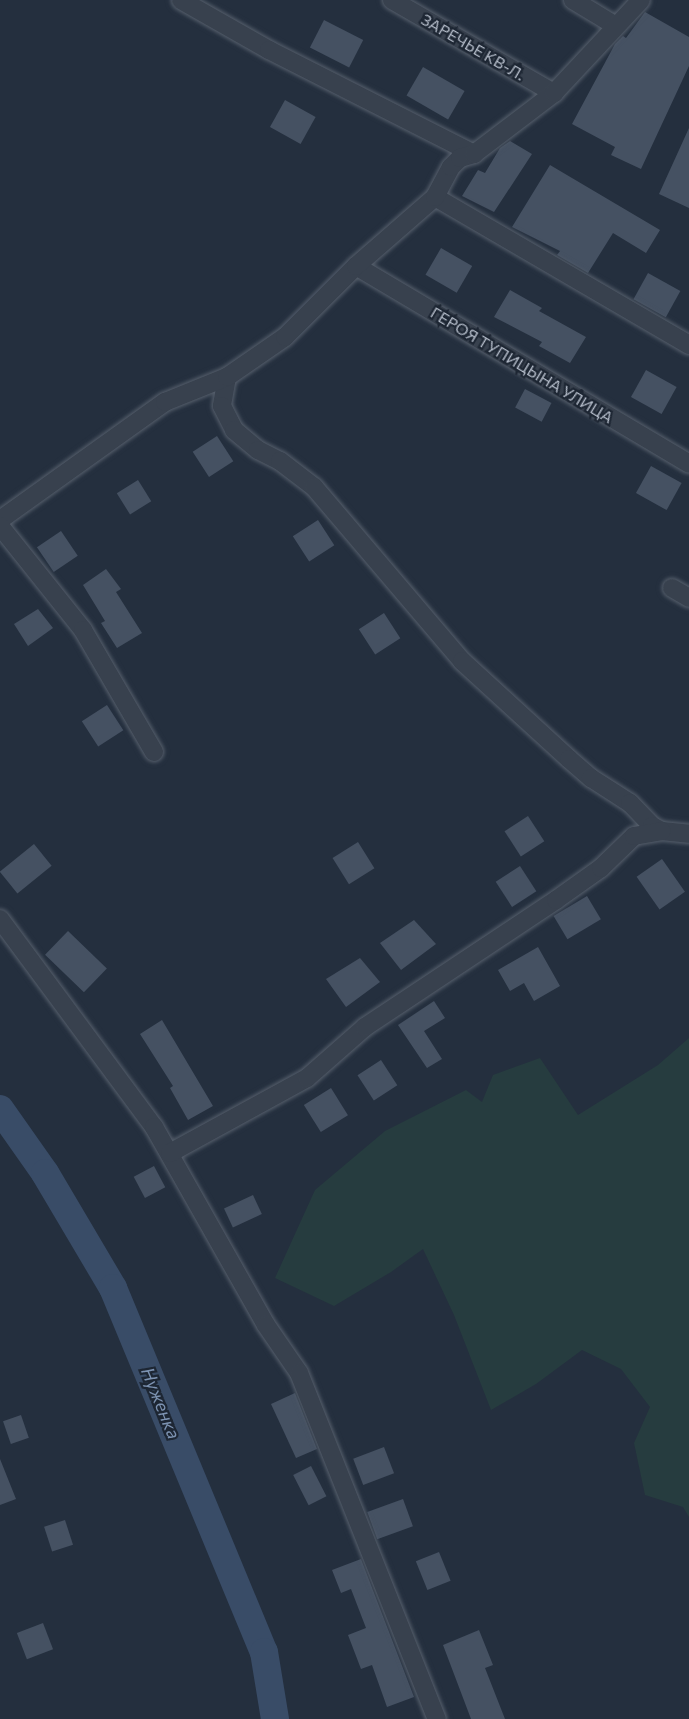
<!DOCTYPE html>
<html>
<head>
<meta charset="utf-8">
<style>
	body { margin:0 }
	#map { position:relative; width:689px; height:1719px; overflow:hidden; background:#242f3e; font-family:Commissioner,sans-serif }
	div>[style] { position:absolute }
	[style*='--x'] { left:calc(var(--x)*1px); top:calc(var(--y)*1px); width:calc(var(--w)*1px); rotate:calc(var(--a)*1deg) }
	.green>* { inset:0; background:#263c3f }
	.river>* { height:28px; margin:-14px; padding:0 14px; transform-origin:14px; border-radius:14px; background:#394c67 }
	.building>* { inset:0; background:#455162; transform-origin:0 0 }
	.roads { filter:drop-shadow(0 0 2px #565f6c) drop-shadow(0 0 2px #565f6c) }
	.minor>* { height:18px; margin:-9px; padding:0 9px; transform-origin:9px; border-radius:9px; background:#38414e }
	span { translate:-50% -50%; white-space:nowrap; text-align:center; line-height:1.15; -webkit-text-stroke:4.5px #1d2633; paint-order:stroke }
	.street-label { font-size:16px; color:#b4bcc9 }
	.water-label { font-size:18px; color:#7c92b1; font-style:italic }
</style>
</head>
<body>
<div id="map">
	<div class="green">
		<i style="clip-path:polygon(689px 1038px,689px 1517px,683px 1507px,645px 1495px,634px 1443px,650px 1407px,621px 1369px,582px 1350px,536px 1384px,491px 1410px,454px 1315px,423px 1249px,391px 1272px,334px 1306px,275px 1278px,315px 1190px,385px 1131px,466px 1090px,482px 1102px,493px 1075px,540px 1058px,578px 1115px,658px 1065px)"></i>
	</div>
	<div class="river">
		<i style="--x:0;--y:1109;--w:78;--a:54.9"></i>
		<i style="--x:45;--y:1173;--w:134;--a:59.4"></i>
		<i style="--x:113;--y:1288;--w:394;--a:67.5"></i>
		<i style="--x:264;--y:1652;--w:68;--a:80.7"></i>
	</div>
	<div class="building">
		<i style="clip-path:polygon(645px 12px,689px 37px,689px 66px,641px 169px,611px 155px,615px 147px,572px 124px,615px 44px,623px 36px,626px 38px)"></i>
		<i style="left:324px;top:20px;width:44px;height:31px;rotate:27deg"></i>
		<i style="left:423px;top:67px;width:48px;height:33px;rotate:30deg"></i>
		<i style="left:285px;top:100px;width:35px;height:31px;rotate:29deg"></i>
		<i style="clip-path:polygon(689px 128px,689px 208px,659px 194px)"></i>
		<i style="clip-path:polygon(510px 141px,532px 154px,494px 212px,462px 196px,478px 170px,485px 173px,500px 148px)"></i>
		<i style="clip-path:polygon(550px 165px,660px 230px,646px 253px,613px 233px,588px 273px,557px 255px,560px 251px,512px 227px)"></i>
		<i style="left:441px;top:248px;width:36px;height:31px;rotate:30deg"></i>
		<i style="left:648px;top:273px;width:37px;height:30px;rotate:29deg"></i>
		<i style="clip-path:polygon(510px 290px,542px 308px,539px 311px,586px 337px,570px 363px,539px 346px,542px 342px,494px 317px)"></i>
		<i style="left:646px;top:370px;width:35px;height:31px;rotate:29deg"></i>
		<i style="left:525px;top:389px;width:30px;height:21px;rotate:28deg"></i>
		<i style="left:217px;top:436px;width:30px;height:29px;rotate:57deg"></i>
		<i style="left:651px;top:466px;width:35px;height:31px;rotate:29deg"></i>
		<i style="left:138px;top:480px;width:25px;height:25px;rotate:58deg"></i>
		<i style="left:318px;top:520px;width:30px;height:30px;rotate:57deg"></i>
		<i style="left:61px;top:531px;width:30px;height:29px;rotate:56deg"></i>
		<i style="clip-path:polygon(106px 569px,121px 589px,116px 592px,142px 633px,117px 648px,101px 623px,105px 621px,83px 585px)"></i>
		<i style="clip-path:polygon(38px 609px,53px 628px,28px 646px,14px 624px)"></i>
		<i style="left:384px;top:613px;width:30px;height:30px;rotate:57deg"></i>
		<i style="left:107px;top:705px;width:30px;height:30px;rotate:57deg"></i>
		<i style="left:528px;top:816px;width:30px;height:28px;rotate:57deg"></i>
		<i style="left:358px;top:842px;width:31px;height:30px;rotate:58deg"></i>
		<i style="left:34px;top:844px;width:28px;height:44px;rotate:51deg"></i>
		<i style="left:662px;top:859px;width:40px;height:31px;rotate:55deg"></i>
		<i style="left:520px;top:866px;width:30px;height:29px;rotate:57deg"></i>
		<i style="left:587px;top:896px;width:27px;height:39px;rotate:59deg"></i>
		<i style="clip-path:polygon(414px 920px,436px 944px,401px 970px,380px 943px)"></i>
		<i style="left:68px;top:931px;width:54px;height:33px;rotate:44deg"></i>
		<i style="clip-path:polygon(538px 947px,560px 986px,534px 1001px,524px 983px,510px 991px,498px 970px)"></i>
		<i style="clip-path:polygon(360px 958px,380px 982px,346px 1007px,326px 979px)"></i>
		<i style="clip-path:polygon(434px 1001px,445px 1018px,424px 1031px,442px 1059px,427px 1068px,398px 1025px)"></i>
		<i style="clip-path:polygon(162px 1020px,213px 1106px,188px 1120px,170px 1088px,173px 1086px,140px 1034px)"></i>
		<i style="left:381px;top:1060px;width:30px;height:28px;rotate:57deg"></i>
		<i style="left:331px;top:1088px;width:32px;height:32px;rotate:58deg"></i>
		<i style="left:154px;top:1166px;width:24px;height:23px;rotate:62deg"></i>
		<i style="left:253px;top:1195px;width:21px;height:32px;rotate:65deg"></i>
		<i style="clip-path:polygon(295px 1393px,317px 1449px,296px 1458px,271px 1404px)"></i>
		<i style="left:21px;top:1415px;width:24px;height:19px;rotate:71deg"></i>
		<i style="left:384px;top:1447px;width:28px;height:33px;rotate:69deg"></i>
		<i style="clip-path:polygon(0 1459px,16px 1499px,0 1505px)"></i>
		<i style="left:311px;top:1466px;width:34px;height:20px;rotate:63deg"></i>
		<i style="left:403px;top:1499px;width:29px;height:38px;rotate:70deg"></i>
		<i style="left:65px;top:1520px;width:26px;height:22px;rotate:72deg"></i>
		<i style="left:439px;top:1552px;width:31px;height:25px;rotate:68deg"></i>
		<i style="clip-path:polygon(361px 1559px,414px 1697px,387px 1707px,372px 1665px,361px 1669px,348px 1635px,366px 1628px,351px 1589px,341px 1593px,332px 1570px)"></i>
		<i style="left:43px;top:1623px;width:28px;height:28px;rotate:69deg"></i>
		<i style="clip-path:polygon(479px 1630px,493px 1665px,485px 1668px,505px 1719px,471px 1719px,443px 1645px)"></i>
	</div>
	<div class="roads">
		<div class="minor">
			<i style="--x:181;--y:0;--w:101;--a:29.6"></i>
			<i style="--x:269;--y:50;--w:230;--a:26.9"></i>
			<i style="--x:392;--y:0;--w:187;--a:29.9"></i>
			<i style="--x:573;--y:0;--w:50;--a:31.2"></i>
			<i style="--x:435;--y:197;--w:294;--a:30.2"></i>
			<i style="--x:356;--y:266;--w:387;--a:30.7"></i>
			<i style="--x:227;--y:377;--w:29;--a:100"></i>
			<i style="--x:222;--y:406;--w:27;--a:63"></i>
			<i style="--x:234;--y:430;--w:31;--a:40"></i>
			<i style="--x:258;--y:450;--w:25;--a:27"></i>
			<i style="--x:280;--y:461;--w:43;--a:37.4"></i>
			<i style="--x:314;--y:487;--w:228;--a:49.6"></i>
			<i style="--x:462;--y:661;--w:145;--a:42.5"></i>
			<i style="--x:569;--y:759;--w:29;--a:41"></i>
			<i style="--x:591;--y:778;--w:46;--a:32.7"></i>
			<i style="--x:630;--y:803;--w:32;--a:46"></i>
			<i style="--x:652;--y:826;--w:11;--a:27"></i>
			<i style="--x:662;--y:831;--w:27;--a:6"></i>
			<i style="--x:0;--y:520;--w:203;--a:-35.6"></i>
			<i style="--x:165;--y:402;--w:67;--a:-22"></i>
			<i style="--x:227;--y:377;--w:70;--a:-34.6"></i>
			<i style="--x:285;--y:337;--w:100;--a:-45"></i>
			<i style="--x:356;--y:266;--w:105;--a:-41.1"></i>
			<i style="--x:435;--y:197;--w:34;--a:-62"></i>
			<i style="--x:451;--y:167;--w:13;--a:-45"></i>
			<i style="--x:460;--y:158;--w:15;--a:-16"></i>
			<i style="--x:474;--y:154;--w:101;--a:-37.3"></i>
			<i style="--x:554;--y:93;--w:127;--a:-46.9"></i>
			<i style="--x:0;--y:526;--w:133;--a:51.4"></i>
			<i style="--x:83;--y:630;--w:141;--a:59.8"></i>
			<i style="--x:672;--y:588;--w:20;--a:30"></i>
			<i style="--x:0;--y:919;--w:259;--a:53.5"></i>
			<i style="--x:154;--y:1127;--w:227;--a:60.5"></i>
			<i style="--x:266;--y:1325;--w:58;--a:55.5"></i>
			<i style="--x:299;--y:1373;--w:373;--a:68.3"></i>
			<i style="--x:170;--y:1153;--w:156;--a:-28.7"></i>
			<i style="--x:307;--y:1078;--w:77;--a:-41.3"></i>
			<i style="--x:365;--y:1027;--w:229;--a:-33.6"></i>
			<i style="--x:556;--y:900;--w:55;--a:-35.4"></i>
			<i style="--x:601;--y:868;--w:46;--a:-44.1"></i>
			<i style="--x:634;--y:836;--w:28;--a:-10"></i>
		</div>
	</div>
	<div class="street-label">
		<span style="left:473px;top:47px;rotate:30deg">ЗАРЕЧЬЕ КВ-Л.</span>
		<span style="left:522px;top:365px;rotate:31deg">ГЕРОЯ ТУПИЦЫНА УЛИЦА</span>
	</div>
	<div class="water-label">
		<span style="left:161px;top:1403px;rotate:68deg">Нуженка</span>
	</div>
</div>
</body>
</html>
